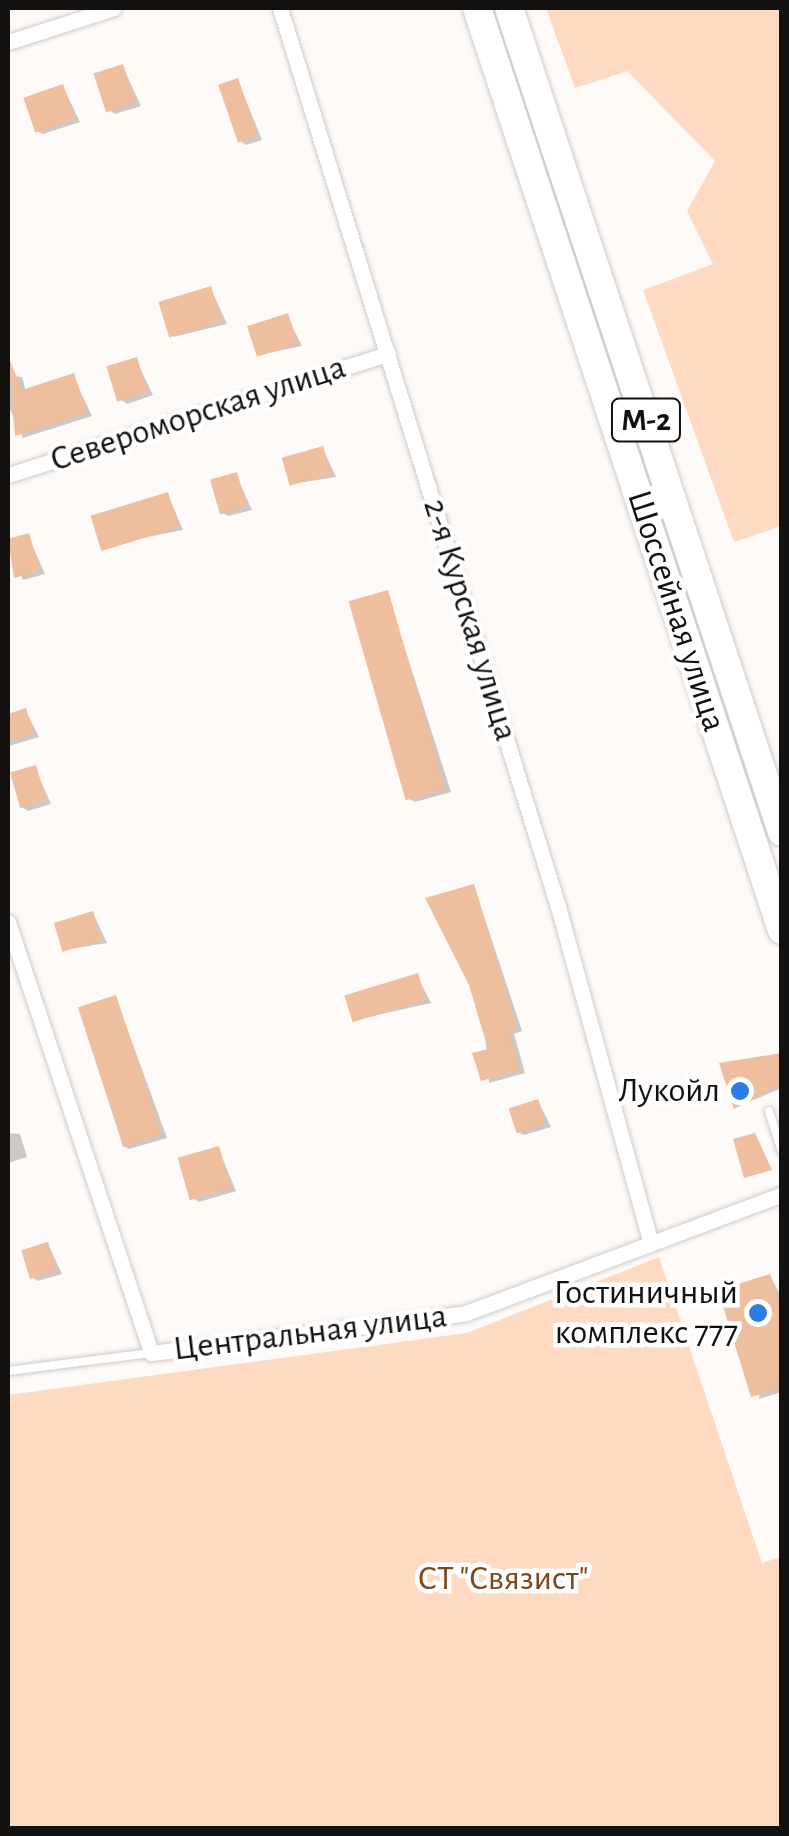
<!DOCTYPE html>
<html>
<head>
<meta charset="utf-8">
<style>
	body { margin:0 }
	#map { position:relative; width:789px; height:1836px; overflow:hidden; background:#fefaf8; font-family:"Alegreya Sans",sans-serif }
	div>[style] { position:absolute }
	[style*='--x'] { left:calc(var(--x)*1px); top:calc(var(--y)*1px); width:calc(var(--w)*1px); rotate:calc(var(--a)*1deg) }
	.green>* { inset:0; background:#ffdac3 }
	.shadow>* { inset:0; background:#0003 }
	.building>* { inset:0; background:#eebe9f; transform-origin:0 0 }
	.roads { filter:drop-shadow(0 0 2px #cecac8) drop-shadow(0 0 2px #cecac8) }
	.service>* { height:8px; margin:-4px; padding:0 4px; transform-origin:4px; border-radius:4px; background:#fff }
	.minor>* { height:15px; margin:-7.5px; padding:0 7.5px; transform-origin:7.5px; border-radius:7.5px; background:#fff }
	.trunk>* { height:28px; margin:-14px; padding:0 14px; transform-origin:14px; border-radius:14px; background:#fff }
	.dots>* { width:28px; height:28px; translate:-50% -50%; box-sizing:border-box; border:5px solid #fff; border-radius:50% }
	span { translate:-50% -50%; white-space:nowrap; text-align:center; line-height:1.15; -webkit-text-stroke:9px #fff; paint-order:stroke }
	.shield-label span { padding:2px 8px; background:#fff; border:2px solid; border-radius:8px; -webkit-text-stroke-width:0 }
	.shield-label { font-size:32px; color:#121110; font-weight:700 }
	.street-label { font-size:35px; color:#121110 }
	.poi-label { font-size:35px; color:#121110 }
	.right { translate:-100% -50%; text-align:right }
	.park-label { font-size:35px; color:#814618 }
	.frame { position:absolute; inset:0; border:10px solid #121110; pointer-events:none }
</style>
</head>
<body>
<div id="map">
	<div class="green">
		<i style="clip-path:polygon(546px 8px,781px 8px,781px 526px,734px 542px,643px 290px,713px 264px,687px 211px,715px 161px,627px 71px,575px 88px)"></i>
		<i style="clip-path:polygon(659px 1257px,762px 1563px,781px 1557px,781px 1828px,8px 1828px,8px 1395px,467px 1333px)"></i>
	</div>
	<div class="shadow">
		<i style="clip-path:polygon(123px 67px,141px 106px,115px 114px,109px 110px)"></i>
		<i style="clip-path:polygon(238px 81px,262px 140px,246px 145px,240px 141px)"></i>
		<i style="clip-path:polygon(63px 87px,80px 122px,43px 134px,37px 131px)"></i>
		<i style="clip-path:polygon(211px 289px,227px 324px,173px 337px)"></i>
		<i style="clip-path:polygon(287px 316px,302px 346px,259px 355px)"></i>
		<i style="clip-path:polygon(136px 360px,153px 395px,127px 404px,121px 400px)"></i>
		<i style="clip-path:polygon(8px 376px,22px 377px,26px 392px,73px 376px,92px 416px,23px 438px,8px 405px)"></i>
		<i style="clip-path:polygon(323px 449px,336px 477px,292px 484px)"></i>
		<i style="clip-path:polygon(236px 475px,252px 510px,229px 516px,222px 513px)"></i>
		<i style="clip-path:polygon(168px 495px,183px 530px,101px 546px)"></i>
		<i style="clip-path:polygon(28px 536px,45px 574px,23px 580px,8px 542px)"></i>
		<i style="clip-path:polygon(387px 593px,451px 792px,415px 802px,409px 799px)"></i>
		<i style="clip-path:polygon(26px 711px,39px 737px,9px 746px,8px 716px)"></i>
		<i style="clip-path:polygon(35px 768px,51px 804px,28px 811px,22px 807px)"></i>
		<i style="clip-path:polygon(474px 886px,522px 1031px,514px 1034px,525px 1073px,489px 1083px)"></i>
		<i style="clip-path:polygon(93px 913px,107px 943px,64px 950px)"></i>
		<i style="clip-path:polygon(417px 976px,431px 1003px,355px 1020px)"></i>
		<i style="clip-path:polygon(116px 998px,167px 1138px,129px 1149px,122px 1145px)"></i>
		<i style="clip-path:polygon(782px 1054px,782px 1088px,736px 1107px)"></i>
		<i style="clip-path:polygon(538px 1101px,551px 1127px,524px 1135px,517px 1132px)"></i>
		<i style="clip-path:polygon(8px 1133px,20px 1134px,27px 1157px,8px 1163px)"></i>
		<i style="clip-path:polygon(218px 1148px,236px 1191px,199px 1202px,193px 1198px)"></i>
		<i style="clip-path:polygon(48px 1244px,62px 1274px,38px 1281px,32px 1277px)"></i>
		<i style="clip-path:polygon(770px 1276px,782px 1297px,782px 1392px,759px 1399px)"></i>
	</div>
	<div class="building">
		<i style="left:123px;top:64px;width:41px;height:31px;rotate:72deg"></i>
		<i style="left:238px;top:78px;width:61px;height:21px;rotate:71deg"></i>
		<i style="left:63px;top:84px;width:37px;height:42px;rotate:71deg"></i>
		<i style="left:211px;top:286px;width:37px;height:55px;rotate:73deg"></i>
		<i style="left:288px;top:313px;width:32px;height:43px;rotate:72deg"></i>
		<i style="clip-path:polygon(8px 356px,22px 390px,74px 373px,87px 413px,15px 436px)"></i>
		<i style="left:137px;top:357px;width:37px;height:32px;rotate:73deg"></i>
		<i style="left:323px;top:446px;width:29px;height:43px;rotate:74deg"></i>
		<i style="left:237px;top:472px;width:36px;height:28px;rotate:74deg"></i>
		<i style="left:168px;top:492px;width:37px;height:81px;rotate:73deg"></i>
		<i style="clip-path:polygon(29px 533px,40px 571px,14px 578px,8px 539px)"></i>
		<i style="left:388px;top:590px;width:207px;height:41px;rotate:74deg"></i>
		<i style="clip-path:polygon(26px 708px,34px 734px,8px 742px,8px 714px)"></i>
		<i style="left:36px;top:765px;width:37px;height:27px;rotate:74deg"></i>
		<i style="clip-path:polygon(474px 884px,517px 1028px,509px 1031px,520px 1070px,481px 1081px,472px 1053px,488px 1049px,469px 985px,425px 898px)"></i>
		<i style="left:93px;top:911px;width:30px;height:41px;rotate:73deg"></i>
		<i style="left:418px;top:973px;width:28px;height:77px;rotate:73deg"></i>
		<i style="left:116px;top:995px;width:147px;height:40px;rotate:72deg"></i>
		<i style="clip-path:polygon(782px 1053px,782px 1083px,734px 1109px,719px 1063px)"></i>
		<i style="left:538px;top:1099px;width:26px;height:31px;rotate:72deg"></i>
		<i style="clip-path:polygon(755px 1133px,772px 1170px,744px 1178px,733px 1139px)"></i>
		<i style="left:219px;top:1146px;width:44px;height:43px;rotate:74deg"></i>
		<i style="left:48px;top:1242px;width:30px;height:28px;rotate:73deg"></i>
		<i style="clip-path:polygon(770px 1274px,782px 1310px,782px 1388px,751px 1397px,718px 1290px)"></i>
	</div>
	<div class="roads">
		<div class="service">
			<i style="--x:769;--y:1111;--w:43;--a:72.4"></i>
			<i style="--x:8;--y:1371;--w:144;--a:-7.2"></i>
		</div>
		<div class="minor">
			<i style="--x:280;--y:8;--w:944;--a:72.81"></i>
			<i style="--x:559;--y:910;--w:338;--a:74.6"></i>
			<i style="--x:8;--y:42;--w:111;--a:-17.8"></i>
			<i style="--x:8;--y:475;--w:399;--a:-17.7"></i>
			<i style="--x:8;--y:922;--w:454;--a:71.6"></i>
			<i style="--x:151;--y:1353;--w:318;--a:-7.2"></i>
			<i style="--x:466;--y:1313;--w:338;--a:-20.6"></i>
		</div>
		<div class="trunk">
			<i style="--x:477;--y:8;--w:971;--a:71.7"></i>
			<i style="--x:509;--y:8;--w:868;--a:71.67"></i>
		</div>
	</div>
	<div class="dots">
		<i style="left:740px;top:1091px;background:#2b7ce7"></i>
		<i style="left:758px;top:1313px;background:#2b7ce7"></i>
	</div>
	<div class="shield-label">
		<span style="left:646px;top:420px">М-2</span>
	</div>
	<div class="street-label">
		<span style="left:198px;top:414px;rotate:-18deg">Североморская улица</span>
		<span style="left:676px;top:611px;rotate:72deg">Шоссейная улица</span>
		<span style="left:470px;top:620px;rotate:73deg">2-я Курская улица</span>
		<span style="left:310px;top:1333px;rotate:-7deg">Центральная улица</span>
	</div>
	<div class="poi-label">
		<span class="right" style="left:720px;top:1091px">Лукойл</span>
		<span class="right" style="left:738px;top:1313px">Гостиничный<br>комплекс 777</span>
	</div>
	<div class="park-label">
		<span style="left:503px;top:1579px">СТ "Связист"</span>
	</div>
	<div class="frame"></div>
</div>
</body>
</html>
